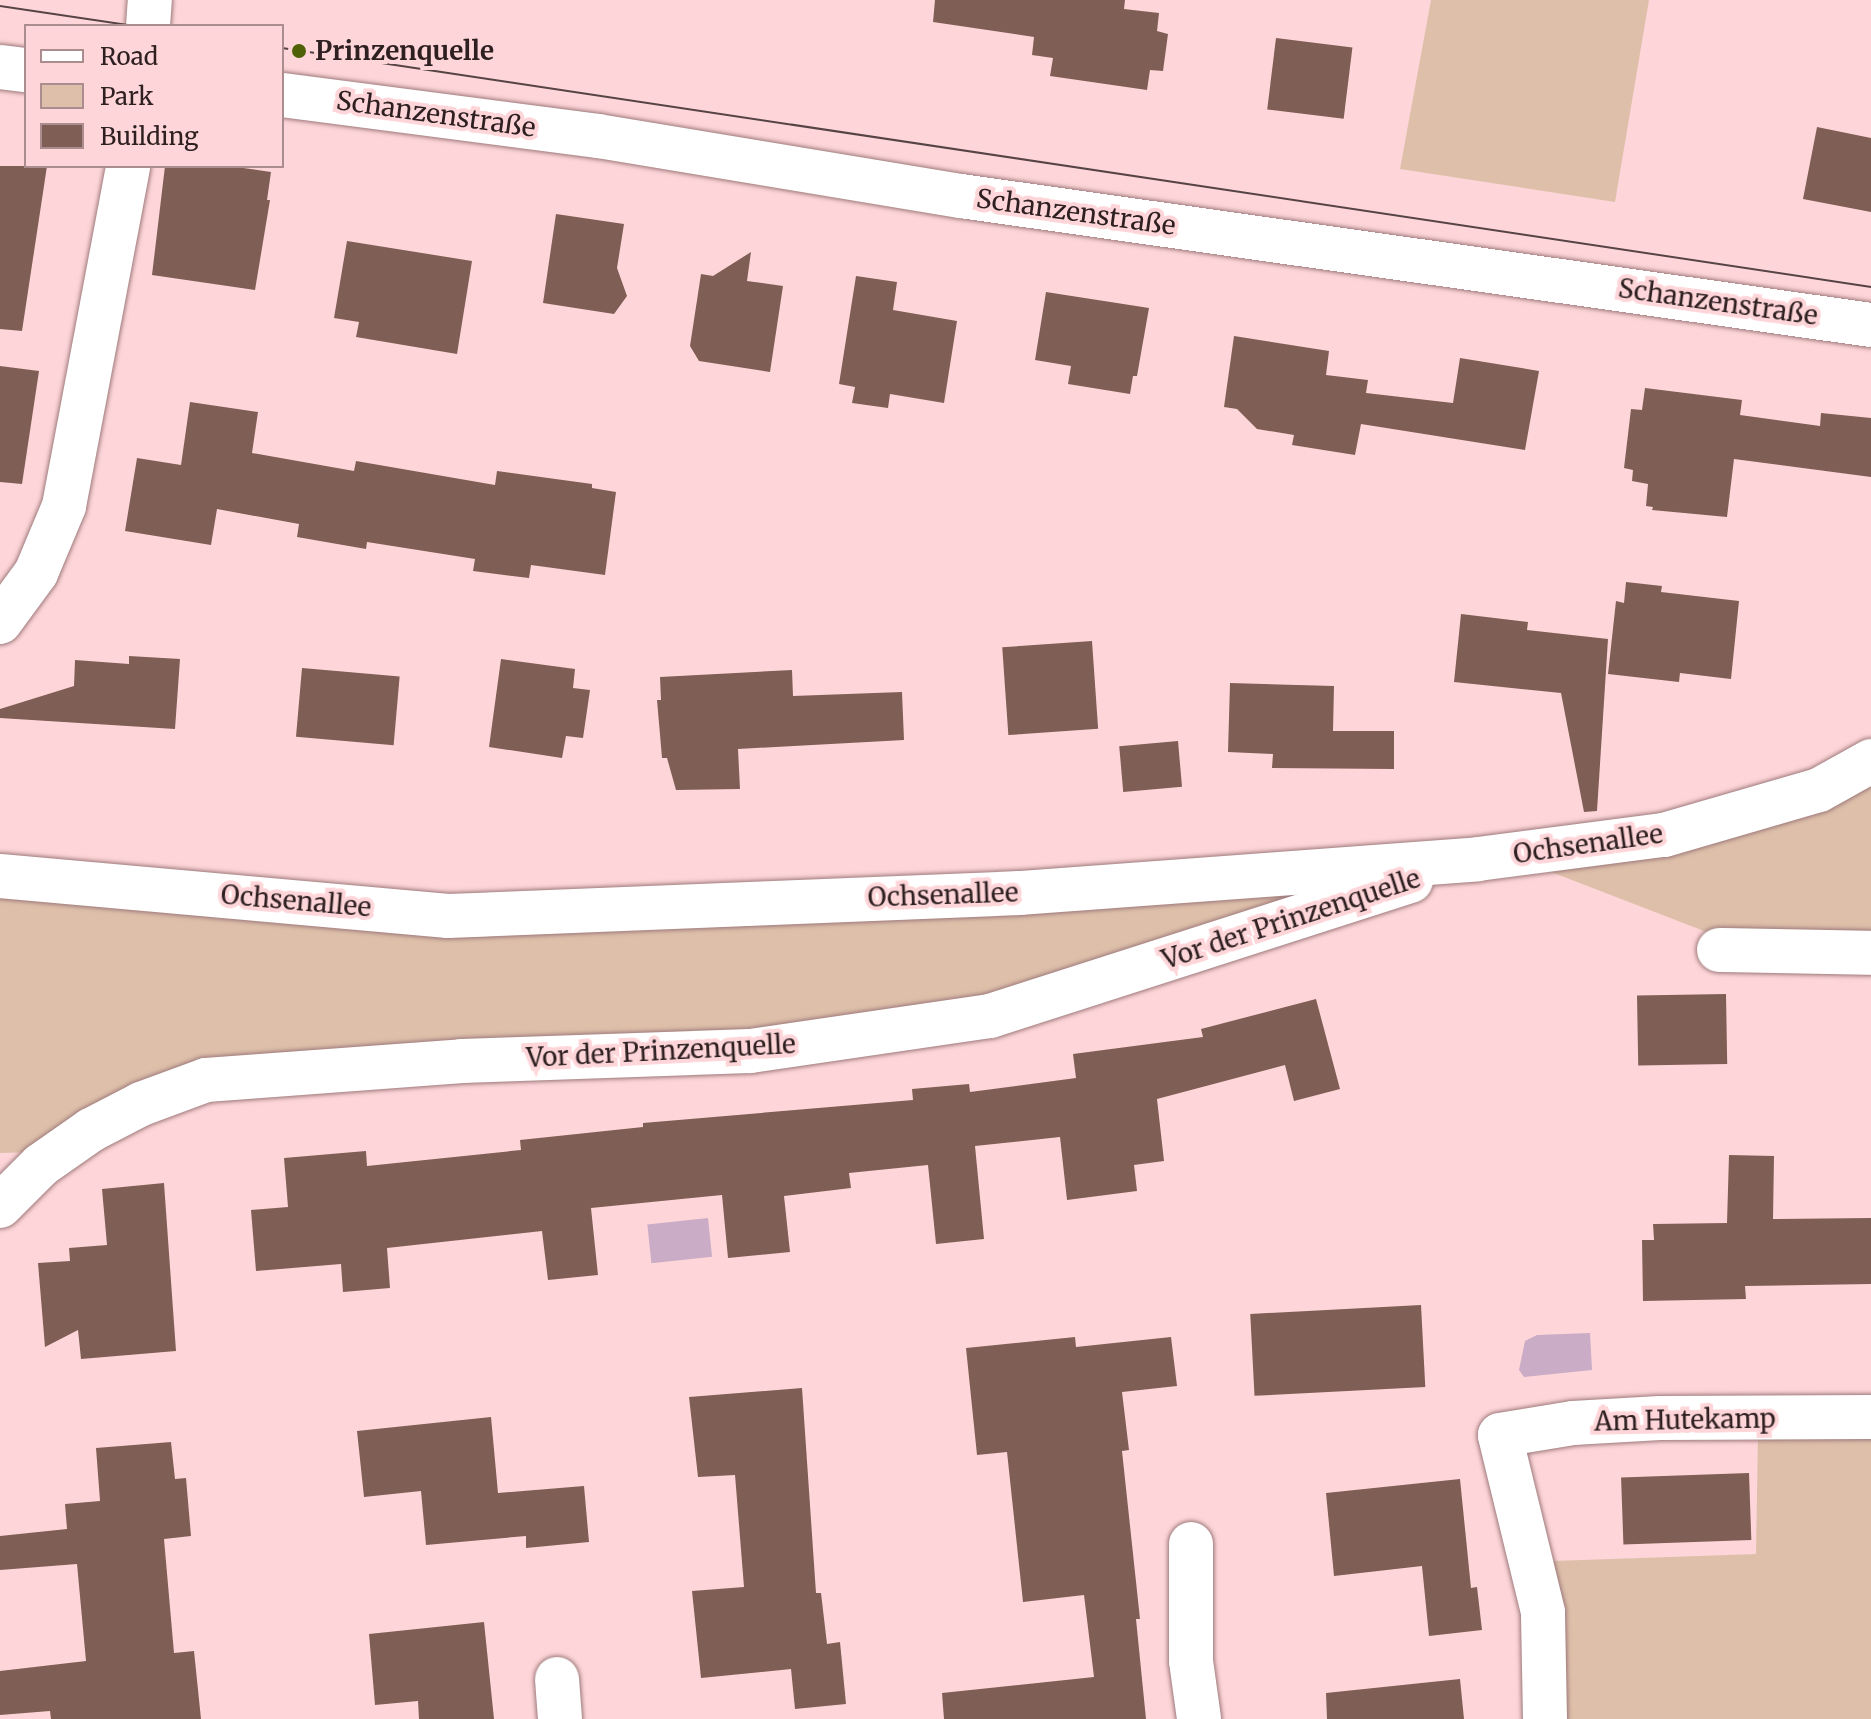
<!DOCTYPE html>
<html>
<head>
<meta charset="utf-8">
<style>
	body { margin:0 }
	#map { position:relative; width:1871px; height:1719px; overflow:hidden; background:#fed6d9; font-family:Merriweather,serif }
	div>[style] { position:absolute }
	[style*='--x'] { left:calc(var(--x)*1px); top:calc(var(--y)*1px); width:calc(var(--w)*1px); rotate:calc(var(--a)*1deg) }
	.green>* { inset:0; background:#dec0aa }
	.water>* { inset:0; background:#caacc6; transform-origin:0 0 }
	.building>* { inset:0; background:#7f5e55; transform-origin:0 0 }
	.roads { filter:drop-shadow(0 0 2px #9e7a7c) drop-shadow(0 0 2px #9e7a7c) }
	.minor>* { height:44px; margin:-22px; padding:0 22px; transform-origin:22px; border-radius:22px; background:#fff }
	.tram>* { height:2px; margin:-1px; padding:0 1px; transform-origin:1px; border-radius:1px; background:#564344 }
	.dots>* { width:22px; height:22px; translate:-50% -50%; box-sizing:border-box; border:4px solid #fed6d9; border-radius:50% }
	span { translate:-50% -50%; white-space:nowrap; text-align:center; line-height:1.15; -webkit-text-stroke:8px #fed6d9; paint-order:stroke }
	.poi-label { font-size:26px; color:#2e2021; font-weight:700 }
	.left { translate:0 -50%; text-align:left }
	.street-label { font-size:26px; color:#2e2021 }
	.legend { position:absolute; left:24px; top:24px; width:260px; height:144px; box-sizing:border-box; background:#fed6d9; border:2px solid #ab8d8f; margin:0; padding:10px 14px; list-style:none; font-size:24px; color:#2e2021 }
	.legend li { display:flex; align-items:center; gap:16px; height:40px }
	.legend b { width:40px; border:2px solid #ab8d8f }
</style>
</head>
<body>
<div id="map">
	<div class="green">
		<i style="clip-path:polygon(1431px 0,1649px 0,1615px 202px,1400px 169px)"></i>
		<i style="clip-path:polygon(1871px 776px,1871px 944px,1722px 938px,1546px 870px)"></i>
		<i style="clip-path:polygon(1380px 878px,986px 999px,752px 1037px,324px 1057px,37px 1152px,0 1153px,0 884px,443px 928px)"></i>
		<i style="clip-path:polygon(1758px 1433px,1871px 1436px,1871px 1719px,1557px 1719px,1553px 1561px,1756px 1554px)"></i>
	</div>
	<div class="water">
		<i style="left:708px;top:1218px;width:39px;height:61px;rotate:84deg"></i>
		<i style="clip-path:polygon(1590px 1333px,1592px 1370px,1524px 1377px,1519px 1370px,1525px 1341px,1537px 1335px)"></i>
	</div>
	<div class="building">
		<i style="clip-path:polygon(935px 0,1125px 0,1124px 9px,1159px 13px,1157px 31px,1168px 34px,1163px 71px,1150px 70px,1147px 90px,1050px 76px,1053px 58px,1032px 55px,1034px 37px,933px 22px)"></i>
		<i style="left:1276px;top:38px;width:77px;height:72px;rotate:7deg"></i>
		<i style="clip-path:polygon(1817px 127px,1871px 138px,1871px 212px,1803px 199px)"></i>
		<i style="clip-path:polygon(0 166px,47px 166px,22px 331px,0 329px)"></i>
		<i style="clip-path:polygon(165px 166px,229px 166px,271px 172px,267px 200px,270px 200px,255px 290px,152px 275px)"></i>
		<i style="clip-path:polygon(556px 214px,624px 224px,617px 268px,627px 296px,614px 314px,543px 303px)"></i>
		<i style="clip-path:polygon(347px 241px,472px 261px,457px 354px,356px 337px,359px 322px,334px 318px)"></i>
		<i style="clip-path:polygon(751px 252px,747px 281px,783px 286px,770px 372px,699px 361px,690px 346px,701px 274px,713px 276px)"></i>
		<i style="clip-path:polygon(856px 276px,897px 282px,893px 310px,957px 321px,944px 403px,890px 394px,888px 408px,852px 403px,855px 387px,839px 384px)"></i>
		<i style="clip-path:polygon(1046px 292px,1149px 308px,1137px 376px,1133px 376px,1130px 394px,1068px 384px,1071px 366px,1035px 360px)"></i>
		<i style="clip-path:polygon(1234px 336px,1329px 351px,1326px 375px,1368px 380px,1366px 393px,1453px 403px,1460px 358px,1539px 371px,1525px 450px,1361px 424px,1355px 455px,1292px 445px,1294px 435px,1257px 429px,1237px 409px,1224px 407px)"></i>
		<i style="clip-path:polygon(0 366px,39px 371px,22px 484px,0 482px)"></i>
		<i style="clip-path:polygon(1645px 388px,1742px 400px,1740px 415px,1820px 426px,1821px 413px,1871px 418px,1871px 477px,1734px 459px,1727px 517px,1652px 510px,1653px 507px,1646px 506px,1648px 484px,1632px 481px,1633px 470px,1624px 468px,1631px 409px,1642px 410px)"></i>
		<i style="clip-path:polygon(190px 402px,258px 412px,252px 453px,354px 471px,356px 461px,495px 485px,497px 471px,592px 484px,592px 488px,616px 492px,605px 575px,531px 565px,529px 578px,473px 571px,475px 559px,367px 542px,366px 549px,297px 537px,299px 524px,217px 509px,211px 545px,125px 531px,137px 458px,181px 465px)"></i>
		<i style="clip-path:polygon(1626px 582px,1662px 586px,1661px 592px,1739px 601px,1731px 679px,1680px 673px,1679px 682px,1608px 674px,1616px 601px,1624px 603px)"></i>
		<i style="clip-path:polygon(1461px 614px,1528px 622px,1527px 630px,1608px 639px,1597px 811px,1584px 812px,1561px 693px,1454px 682px)"></i>
		<i style="left:1092px;top:641px;width:88px;height:90px;rotate:86deg"></i>
		<i style="clip-path:polygon(129px 656px,180px 659px,175px 729px,0 718px,0 709px,74px 686px,75px 660px,129px 664px)"></i>
		<i style="clip-path:polygon(501px 659px,575px 669px,573px 688px,590px 690px,583px 738px,566px 736px,562px 758px,489px 747px)"></i>
		<i style="left:302px;top:668px;width:98px;height:69px;rotate:5deg"></i>
		<i style="clip-path:polygon(792px 670px,793px 696px,902px 692px,904px 740px,738px 749px,740px 789px,676px 790px,667px 758px,662px 758px,657px 700px,661px 700px,660px 677px)"></i>
		<i style="clip-path:polygon(1230px 683px,1334px 686px,1333px 731px,1394px 731px,1394px 769px,1272px 768px,1273px 754px,1228px 752px)"></i>
		<i style="left:1178px;top:741px;width:46px;height:59px;rotate:85deg"></i>
		<i style="left:1726px;top:994px;width:70px;height:89px;rotate:89deg"></i>
		<i style="clip-path:polygon(1316px 999px,1340px 1089px,1294px 1101px,1285px 1065px,1157px 1099px,1164px 1161px,1134px 1165px,1137px 1191px,1067px 1200px,1060px 1137px,975px 1146px,984px 1239px,936px 1244px,928px 1165px,849px 1173px,851px 1188px,784px 1196px,790px 1252px,728px 1258px,722px 1195px,591px 1208px,598px 1275px,548px 1280px,542px 1231px,387px 1248px,390px 1288px,343px 1292px,341px 1264px,256px 1271px,251px 1210px,288px 1207px,284px 1158px,366px 1151px,367px 1166px,521px 1150px,520px 1140px,643px 1127px,643px 1123px,913px 1100px,912px 1089px,969px 1084px,970px 1092px,1076px 1078px,1073px 1054px,1203px 1037px,1201px 1029px)"></i>
		<i style="clip-path:polygon(1729px 1155px,1774px 1156px,1773px 1219px,1871px 1218px,1871px 1284px,1745px 1286px,1746px 1299px,1643px 1301px,1642px 1240px,1654px 1240px,1653px 1224px,1727px 1223px)"></i>
		<i style="clip-path:polygon(164px 1183px,176px 1351px,81px 1359px,78px 1330px,45px 1347px,38px 1263px,70px 1261px,69px 1248px,107px 1245px,102px 1189px)"></i>
		<i style="left:1421px;top:1305px;width:82px;height:171px;rotate:87deg"></i>
		<i style="clip-path:polygon(1075px 1337px,1076px 1347px,1171px 1337px,1177px 1386px,1122px 1392px,1129px 1450px,1122px 1451px,1140px 1619px,1136px 1619px,1146px 1719px,944px 1719px,942px 1693px,1094px 1677px,1084px 1595px,1023px 1602px,1007px 1452px,977px 1455px,966px 1348px)"></i>
		<i style="clip-path:polygon(802px 1388px,816px 1593px,821px 1593px,827px 1644px,840px 1642px,846px 1704px,795px 1709px,791px 1669px,701px 1678px,692px 1591px,744px 1587px,735px 1475px,698px 1477px,689px 1397px)"></i>
		<i style="clip-path:polygon(491px 1417px,498px 1493px,584px 1486px,589px 1542px,526px 1548px,526px 1536px,426px 1545px,421px 1491px,364px 1497px,357px 1431px)"></i>
		<i style="clip-path:polygon(171px 1442px,175px 1479px,186px 1478px,191px 1536px,164px 1539px,174px 1653px,194px 1651px,201px 1719px,51px 1719px,50px 1711px,0 1715px,0 1671px,86px 1661px,77px 1564px,0 1570px,0 1536px,67px 1529px,65px 1504px,100px 1501px,96px 1448px)"></i>
		<i style="left:1749px;top:1473px;width:67px;height:128px;rotate:88deg"></i>
		<i style="clip-path:polygon(1460px 1479px,1471px 1588px,1477px 1587px,1482px 1630px,1429px 1636px,1422px 1566px,1334px 1576px,1326px 1493px)"></i>
		<i style="clip-path:polygon(484px 1622px,494px 1719px,419px 1719px,418px 1701px,375px 1705px,369px 1634px)"></i>
		<i style="clip-path:polygon(1460px 1679px,1464px 1719px,1327px 1719px,1326px 1693px)"></i>
	</div>
	<div class="roads">
		<div class="minor">
			<i style="--x:148;--y:26;--w:26;--a:-86"></i>
			<i style="--x:0;--y:67;--w:26;--a:7"></i>
			<i style="--x:282;--y:95;--w:319;--a:7.4"></i>
			<i style="--x:598;--y:136;--w:368;--a:9.4"></i>
			<i style="--x:961;--y:196;--w:919;--a:8.07"></i>
			<i style="--x:0;--y:622;--w:61;--a:-53.7"></i>
			<i style="--x:36;--y:573;--w:73;--a:-67.3"></i>
			<i style="--x:64;--y:506;--w:346;--a:-79.3"></i>
			<i style="--x:0;--y:876;--w:450;--a:5.1"></i>
			<i style="--x:448;--y:916;--w:572;--a:-2.3"></i>
			<i style="--x:1020;--y:893;--w:459;--a:-4.2"></i>
			<i style="--x:1478;--y:859;--w:188;--a:-7.4"></i>
			<i style="--x:1664;--y:835;--w:161;--a:-16.2"></i>
			<i style="--x:1819;--y:790;--w:60;--a:-29.1"></i>
			<i style="--x:1719;--y:950;--w:152;--a:1.1"></i>
			<i style="--x:0;--y:1206;--w:58;--a:-45"></i>
			<i style="--x:41;--y:1165;--w:61;--a:-35"></i>
			<i style="--x:91;--y:1130;--w:56;--a:-27.5"></i>
			<i style="--x:141;--y:1104;--w:69;--a:-20.3"></i>
			<i style="--x:206;--y:1080;--w:257;--a:-4.2"></i>
			<i style="--x:462;--y:1061;--w:288;--a:-2"></i>
			<i style="--x:750;--y:1051;--w:243;--a:-8.3"></i>
			<i style="--x:990;--y:1016;--w:442;--a:-17.8"></i>
			<i style="--x:1191;--y:1544;--w:117;--a:90"></i>
			<i style="--x:1191;--y:1661;--w:59;--a:82.1"></i>
			<i style="--x:557;--y:1679;--w:40;--a:85.7"></i>
			<i style="--x:1545;--y:1719;--w:107;--a:-91.1"></i>
			<i style="--x:1543;--y:1612;--w:182;--a:-103.7"></i>
			<i style="--x:1500;--y:1435;--w:74;--a:-9.3"></i>
			<i style="--x:1573;--y:1423;--w:87;--a:-3.3"></i>
			<i style="--x:1660;--y:1418;--w:211;--a:-0.3"></i>
		</div>
	</div>
	<div class="tram">
		<i style="--x:0;--y:6;--w:135;--a:8.5"></i>
		<i style="--x:282;--y:48;--w:1607;--a:8.55"></i>
	</div>
	<div class="dots">
		<i style="left:299px;top:51px;background:#4f6106"></i>
	</div>
	<div class="poi-label">
		<span class="left" style="left:315px;top:51px">Prinzenquelle</span>
	</div>
	<div class="street-label">
		<span style="left:436px;top:114px;rotate:8deg">Schanzenstraße</span>
		<span style="left:1076px;top:212px;rotate:8deg">Schanzenstraße</span>
		<span style="left:1718px;top:302px;rotate:8deg">Schanzenstraße</span>
		<span style="left:1588px;top:844px;rotate:-8deg">Ochsenallee</span>
		<span style="left:943px;top:895px;rotate:-2deg">Ochsenallee</span>
		<span style="left:296px;top:901px;rotate:5deg">Ochsenallee</span>
		<span style="left:1291px;top:919px;rotate:-18deg">Vor der Prinzenquelle</span>
		<span style="left:661px;top:1051px;rotate:-3deg">Vor der Prinzenquelle</span>
		<span style="left:1685px;top:1420px;rotate:-1deg">Am Hutekamp</span>
	</div>
	<ul class="legend">
	<li><b style="height:10px;background:#fff"></b>Road</li>
	<li><b style="height:22px;background:#dec0aa"></b>Park</li>
	<li><b style="height:22px;background:#7f5e55"></b>Building</li>
	</ul>
</div>
</body>
</html>
